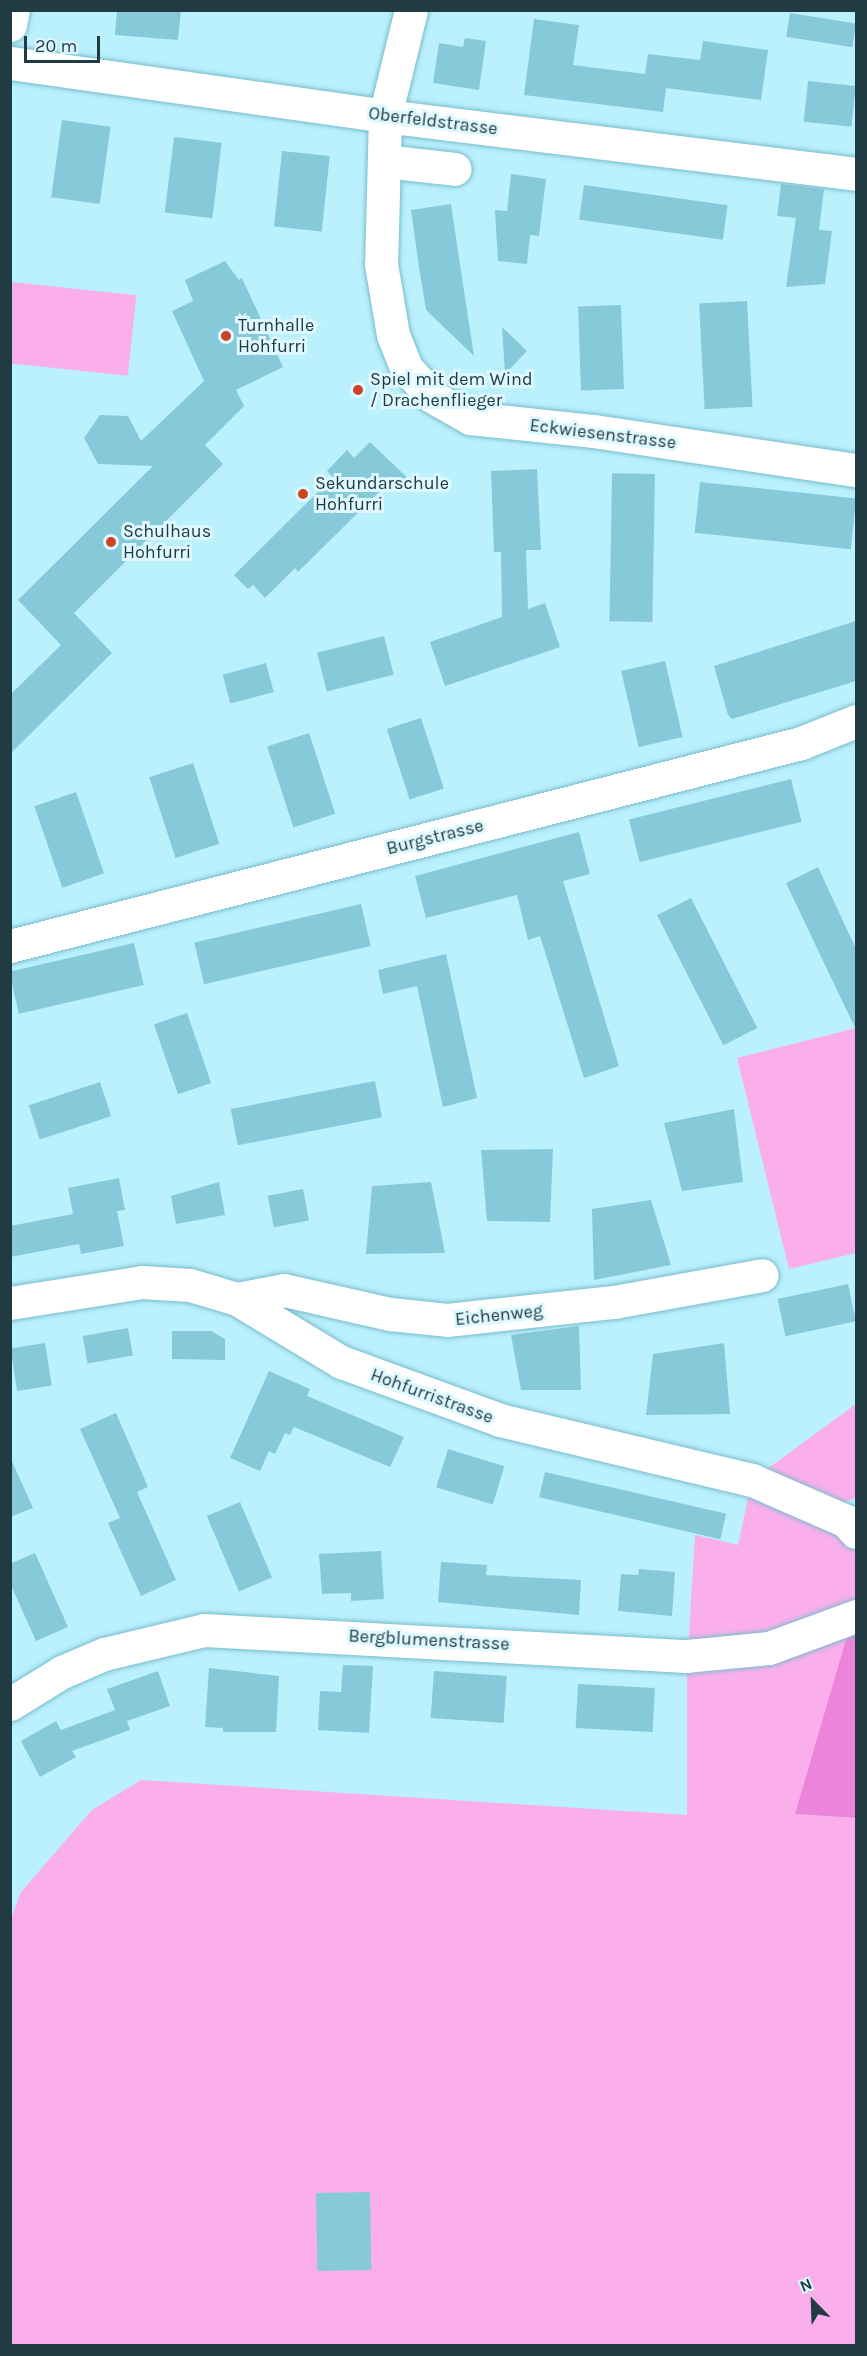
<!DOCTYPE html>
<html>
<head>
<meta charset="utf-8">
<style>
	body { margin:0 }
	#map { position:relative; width:867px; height:2356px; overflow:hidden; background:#bbf0fd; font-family:Karla,sans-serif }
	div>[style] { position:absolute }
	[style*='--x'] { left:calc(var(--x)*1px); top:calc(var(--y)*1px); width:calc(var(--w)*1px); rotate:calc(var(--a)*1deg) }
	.green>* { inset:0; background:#faafec; transform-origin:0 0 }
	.forest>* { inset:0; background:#ed84db }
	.building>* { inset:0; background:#86cad9; transform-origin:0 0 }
	.roads { filter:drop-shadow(0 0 2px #79bccb) drop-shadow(0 0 2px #79bccb) }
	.minor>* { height:33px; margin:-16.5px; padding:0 16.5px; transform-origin:16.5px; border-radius:16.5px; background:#fff }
	.dots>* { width:16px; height:16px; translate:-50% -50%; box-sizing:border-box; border:3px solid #def8ff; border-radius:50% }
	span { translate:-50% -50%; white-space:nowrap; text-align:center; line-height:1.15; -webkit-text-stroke:6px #def8ff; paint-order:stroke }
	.street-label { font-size:18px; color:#203c42 }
	.poi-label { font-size:18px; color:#203c42 }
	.left { translate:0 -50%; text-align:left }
	.frame { position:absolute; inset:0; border:12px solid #203c42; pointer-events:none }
	.north { position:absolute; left:783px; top:2272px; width:60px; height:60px; -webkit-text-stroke:4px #def8ff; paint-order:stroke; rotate:337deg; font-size:16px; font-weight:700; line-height:24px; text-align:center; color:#203c42 }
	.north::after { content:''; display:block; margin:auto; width:21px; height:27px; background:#203c42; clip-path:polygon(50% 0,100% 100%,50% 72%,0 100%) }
	.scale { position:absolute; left:24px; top:36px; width:76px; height:27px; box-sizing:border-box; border:3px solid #203c42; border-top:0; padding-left:8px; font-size:18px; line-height:21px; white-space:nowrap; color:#203c42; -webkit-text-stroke:4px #def8ff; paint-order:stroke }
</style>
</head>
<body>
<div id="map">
	<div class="green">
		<i style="left:11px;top:282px;width:126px;height:81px;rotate:6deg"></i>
		<i style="clip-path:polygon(856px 1028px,856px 1253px,789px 1269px,737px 1058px)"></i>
		<i style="clip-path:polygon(856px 1404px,856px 1498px,823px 1509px,856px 1532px,856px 1616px,795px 1814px,856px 1818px,856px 2345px,11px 2345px,10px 1921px,21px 1892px,92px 1810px,141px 1780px,687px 1815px,687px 1667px,695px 1535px,738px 1545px,752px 1480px)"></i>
	</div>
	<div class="forest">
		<i style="clip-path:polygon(856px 1616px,856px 1818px,795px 1814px,852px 1619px)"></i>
	</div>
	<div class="building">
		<i style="clip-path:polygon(117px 10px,181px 10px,178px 40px,115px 35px)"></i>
		<i style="left:790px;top:13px;width:67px;height:24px;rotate:9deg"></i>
		<i style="clip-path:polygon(534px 19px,579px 25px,573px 65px,645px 74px,648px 54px,700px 60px,703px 41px,768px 50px,761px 100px,666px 88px,663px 112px,524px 95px)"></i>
		<i style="clip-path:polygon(465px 38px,486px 41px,479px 90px,433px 83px,439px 43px,463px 47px)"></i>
		<i style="left:808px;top:81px;width:48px;height:41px;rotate:6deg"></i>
		<i style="left:62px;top:120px;width:49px;height:78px;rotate:8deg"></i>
		<i style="left:174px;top:137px;width:48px;height:76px;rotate:7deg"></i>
		<i style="left:282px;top:151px;width:48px;height:76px;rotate:6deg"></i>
		<i style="clip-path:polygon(511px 174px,546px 179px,539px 236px,530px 235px,527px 264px,498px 261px,495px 210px,507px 211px)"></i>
		<i style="clip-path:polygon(781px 184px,824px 189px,819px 230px,832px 231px,825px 284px,786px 287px,796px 218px,777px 216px)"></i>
		<i style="left:584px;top:185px;width:145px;height:35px;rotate:8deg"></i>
		<i style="clip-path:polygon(451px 204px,459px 258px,474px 356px,426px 310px,419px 267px,411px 210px)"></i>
		<i style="clip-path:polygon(225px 261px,239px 280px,242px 278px,283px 367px,236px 390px,244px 406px,205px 445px,223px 464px,74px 613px,112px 653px,10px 754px,10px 695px,61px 645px,18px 600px,153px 466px,98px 464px,84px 438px,100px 415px,128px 416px,141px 441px,204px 381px,172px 311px,193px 301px,185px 280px)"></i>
		<i style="left:747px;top:301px;width:106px;height:48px;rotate:87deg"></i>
		<i style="left:621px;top:305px;width:84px;height:43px;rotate:88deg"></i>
		<i style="clip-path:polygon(502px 327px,527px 351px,505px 374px)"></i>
		<i style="clip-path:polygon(370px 442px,415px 485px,385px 486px,298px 572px,295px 568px,265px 598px,253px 585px,248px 589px,234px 575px,333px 477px,327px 471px,347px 450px,354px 458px)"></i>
		<i style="clip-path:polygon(537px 469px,541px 550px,526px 550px,528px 609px,545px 603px,560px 647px,445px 686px,430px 642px,502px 617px,501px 552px,494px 552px,491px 471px)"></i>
		<i style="left:655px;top:474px;width:148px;height:43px;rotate:91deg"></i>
		<i style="left:700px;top:482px;width:157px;height:51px;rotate:6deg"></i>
		<i style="clip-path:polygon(856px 621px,856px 681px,732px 719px,728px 715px,714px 666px)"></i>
		<i style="left:384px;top:636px;width:40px;height:69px;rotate:76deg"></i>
		<i style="left:665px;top:661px;width:78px;height:45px;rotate:77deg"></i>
		<i style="left:266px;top:663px;width:30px;height:45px;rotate:75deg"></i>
		<i style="left:421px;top:718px;width:74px;height:36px;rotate:72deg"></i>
		<i style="left:309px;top:733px;width:85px;height:44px;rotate:72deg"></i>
		<i style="left:193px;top:763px;width:85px;height:46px;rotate:72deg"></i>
		<i style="left:791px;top:779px;width:44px;height:167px;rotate:76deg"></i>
		<i style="left:76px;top:792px;width:86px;height:44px;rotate:71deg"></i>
		<i style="clip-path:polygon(579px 832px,590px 874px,563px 881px,619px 1066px,584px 1078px,540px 936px,528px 940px,517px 895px,426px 918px,415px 876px)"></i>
		<i style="clip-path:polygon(818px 867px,856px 949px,856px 1030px,786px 883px)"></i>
		<i style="left:691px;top:898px;width:146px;height:38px;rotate:63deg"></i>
		<i style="left:361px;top:904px;width:43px;height:171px;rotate:77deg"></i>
		<i style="left:134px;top:943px;width:43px;height:128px;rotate:77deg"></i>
		<i style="clip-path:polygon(446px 954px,477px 1098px,443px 1107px,417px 986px,383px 994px,378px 970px)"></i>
		<i style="left:187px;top:1013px;width:74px;height:35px;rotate:71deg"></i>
		<i style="left:375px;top:1081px;width:37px;height:147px;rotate:79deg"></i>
		<i style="left:100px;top:1082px;width:36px;height:75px;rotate:72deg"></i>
		<i style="clip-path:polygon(734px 1109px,743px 1182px,682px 1191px,664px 1123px)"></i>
		<i style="clip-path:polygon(553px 1149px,550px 1222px,487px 1221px,481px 1150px)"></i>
		<i style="clip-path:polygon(119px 1178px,125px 1210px,117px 1211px,124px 1246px,81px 1254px,79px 1244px,10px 1257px,10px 1226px,73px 1214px,68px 1188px)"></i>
		<i style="clip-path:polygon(219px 1182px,225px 1215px,176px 1224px,171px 1196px)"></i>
		<i style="clip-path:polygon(431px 1182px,445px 1253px,366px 1254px,372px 1186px)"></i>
		<i style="left:303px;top:1189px;width:32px;height:36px;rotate:79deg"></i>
		<i style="clip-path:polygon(651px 1200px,671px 1265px,594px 1280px,592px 1209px)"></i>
		<i style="left:848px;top:1284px;width:38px;height:72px;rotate:78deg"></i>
		<i style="clip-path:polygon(579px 1326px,581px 1390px,521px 1390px,511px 1335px)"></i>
		<i style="left:128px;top:1328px;width:28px;height:46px;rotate:80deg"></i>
		<i style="clip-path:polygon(172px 1331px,211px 1331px,225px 1339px,225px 1360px,172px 1359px)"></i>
		<i style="left:45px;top:1343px;width:43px;height:35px;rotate:81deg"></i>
		<i style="clip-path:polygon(724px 1343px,730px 1414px,646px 1415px,653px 1354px)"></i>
		<i style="clip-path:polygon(269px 1371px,310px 1389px,307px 1396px,404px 1437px,390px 1467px,294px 1427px,290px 1435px,285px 1433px,275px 1454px,269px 1451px,260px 1471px,230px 1458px)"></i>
		<i style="clip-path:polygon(116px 1413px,148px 1487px,137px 1492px,176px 1580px,141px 1596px,108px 1523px,120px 1518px,80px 1429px)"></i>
		<i style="left:448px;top:1449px;width:59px;height:40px;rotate:17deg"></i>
		<i style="clip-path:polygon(10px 1457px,33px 1508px,10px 1517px)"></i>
		<i style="left:545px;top:1472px;width:186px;height:26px;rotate:13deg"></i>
		<i style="left:240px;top:1502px;width:82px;height:36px;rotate:67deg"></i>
		<i style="clip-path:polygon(381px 1551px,384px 1599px,351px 1601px,351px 1593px,322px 1594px,319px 1554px)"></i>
		<i style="clip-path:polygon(35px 1553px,68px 1627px,36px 1641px,10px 1583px,10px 1564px)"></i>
		<i style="clip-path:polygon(441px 1562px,487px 1565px,486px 1575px,581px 1580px,579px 1615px,438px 1602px)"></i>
		<i style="clip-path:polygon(639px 1569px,675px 1572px,672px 1616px,618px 1611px,621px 1574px,638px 1575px)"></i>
		<i style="clip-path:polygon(343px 1665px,373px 1666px,369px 1733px,318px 1730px,320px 1691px,341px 1692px)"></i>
		<i style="clip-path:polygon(209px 1668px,279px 1676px,276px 1732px,223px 1732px,223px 1728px,205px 1727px)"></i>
		<i style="clip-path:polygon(158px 1671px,170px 1706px,127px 1721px,130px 1730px,72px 1751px,76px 1757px,40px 1777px,21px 1741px,56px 1721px,61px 1730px,115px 1710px,107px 1689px)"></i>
		<i style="left:434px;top:1671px;width:73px;height:47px;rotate:4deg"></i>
		<i style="left:578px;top:1684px;width:77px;height:44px;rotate:3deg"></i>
		<i style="left:370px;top:2192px;width:78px;height:54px;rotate:89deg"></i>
	</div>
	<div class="roads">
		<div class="minor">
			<i style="--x:411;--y:10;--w:109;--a:103.8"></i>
			<i style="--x:385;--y:116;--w:148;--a:91.5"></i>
			<i style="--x:381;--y:264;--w:72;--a:80.4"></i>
			<i style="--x:393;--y:335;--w:37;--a:68"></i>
			<i style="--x:407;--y:369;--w:38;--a:47"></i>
			<i style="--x:433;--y:397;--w:43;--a:29.6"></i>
			<i style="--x:470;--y:418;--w:125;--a:6"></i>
			<i style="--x:594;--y:431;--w:265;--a:8.5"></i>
			<i style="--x:10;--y:25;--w:15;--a:-79"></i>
			<i style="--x:10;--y:63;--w:379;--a:8"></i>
			<i style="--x:385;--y:116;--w:475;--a:7"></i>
			<i style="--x:384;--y:161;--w:71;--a:6.4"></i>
			<i style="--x:10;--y:946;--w:817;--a:-14.39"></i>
			<i style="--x:801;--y:743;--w:59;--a:-21.8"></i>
			<i style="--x:237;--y:1299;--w:48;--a:-10.8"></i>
			<i style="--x:284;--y:1290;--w:109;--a:12.8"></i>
			<i style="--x:390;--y:1314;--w:57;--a:6"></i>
			<i style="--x:447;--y:1320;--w:168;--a:-6.2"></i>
			<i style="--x:614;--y:1302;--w:150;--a:-10.3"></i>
			<i style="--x:10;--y:1303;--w:134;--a:-9"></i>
			<i style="--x:142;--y:1282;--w:48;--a:3.6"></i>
			<i style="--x:190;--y:1285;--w:49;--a:16.6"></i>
			<i style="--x:237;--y:1299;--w:122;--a:31.2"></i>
			<i style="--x:341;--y:1362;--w:169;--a:20"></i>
			<i style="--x:500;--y:1420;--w:259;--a:13.4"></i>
			<i style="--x:752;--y:1480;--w:103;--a:23.6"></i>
			<i style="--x:846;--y:1521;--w:15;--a:48"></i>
			<i style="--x:10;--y:1704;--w:61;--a:-31.6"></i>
			<i style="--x:62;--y:1672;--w:46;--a:-23.2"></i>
			<i style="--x:104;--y:1654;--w:103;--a:-13.5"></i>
			<i style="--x:204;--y:1630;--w:483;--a:3.1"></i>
			<i style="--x:686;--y:1656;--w:83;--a:-5.5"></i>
			<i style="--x:769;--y:1648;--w:93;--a:-20.2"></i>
		</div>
	</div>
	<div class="dots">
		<i style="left:226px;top:336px;background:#ce4326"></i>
		<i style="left:358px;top:390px;background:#ce4326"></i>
		<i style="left:303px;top:494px;background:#ce4326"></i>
		<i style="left:111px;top:542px;background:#ce4326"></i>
	</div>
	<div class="street-label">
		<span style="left:433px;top:121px;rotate:7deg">Oberfeldstrasse</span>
		<span style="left:603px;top:434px;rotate:7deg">Eckwiesenstrasse</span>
		<span style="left:435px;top:837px;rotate:-14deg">Burgstrasse</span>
		<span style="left:499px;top:1315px;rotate:-6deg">Eichenweg</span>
		<span style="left:432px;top:1396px;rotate:20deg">Hohfurristrasse</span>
		<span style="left:429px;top:1640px;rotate:3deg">Bergblumenstrasse</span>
	</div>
	<div class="poi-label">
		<span class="left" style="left:238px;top:336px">Turnhalle<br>Hohfurri</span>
		<span class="left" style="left:370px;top:390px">Spiel mit dem Wind<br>/ Drachenflieger</span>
		<span class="left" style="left:315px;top:494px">Sekundarschule<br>Hohfurri</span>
		<span class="left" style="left:123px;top:542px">Schulhaus<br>Hohfurri</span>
	</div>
	<div class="frame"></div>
	<div class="north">N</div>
	<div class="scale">20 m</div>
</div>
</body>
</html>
